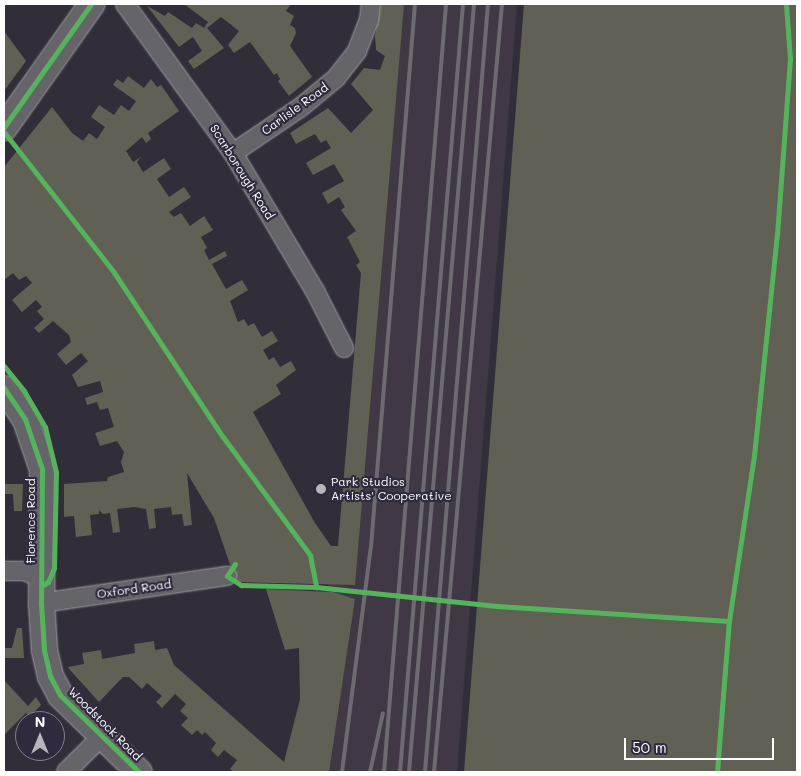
<!DOCTYPE html>
<html>
<head>
<meta charset="utf-8">
<style>
	body { margin:0 }
	#map { position:relative; width:801px; height:776px; overflow:hidden; background:#312e39; font-family:Mali,sans-serif }
	div>[style] { position:absolute }
	[style*='--x'] { left:calc(var(--x)*1px); top:calc(var(--y)*1px); width:calc(var(--w)*1px); rotate:calc(var(--a)*1deg) }
	.built>* { inset:0; background:#413845 }
	.green>* { inset:0; background:#606055 }
	.roads { filter:drop-shadow(0 0 1px #a2a1a6) drop-shadow(0 0 1px #a2a1a6) }
	.street>* { height:18px; margin:-9px; padding:0 9px; transform-origin:9px; border-radius:9px; background:#656469 }
	.secondary>* { height:25px; margin:-12.5px; padding:0 12.5px; transform-origin:12.5px; border-radius:12.5px; background:#656469 }
	.rail>* { height:4px; margin:-2px; padding:0 2px; transform-origin:2px; border-radius:2px; background:#6d6b71 }
	.cycleway>* { height:5px; margin:-2.5px; padding:0 2.5px; transform-origin:2.5px; border-radius:2.5px; background:#56b35d }
	.dots>* { width:14px; height:14px; translate:-50% -50%; box-sizing:border-box; border:2px solid #2f2a3d; border-radius:50% }
	span { translate:-50% -50%; white-space:nowrap; text-align:center; line-height:1.15; -webkit-text-stroke:4.5px #2f2a3d; paint-order:stroke }
	.street-label { font-size:12px; color:#fff }
	.poi-label { font-size:12px; color:#fff }
	.left { translate:0 -50%; text-align:left }
	.frame { position:absolute; inset:0; border:5px solid #fff; pointer-events:none }
	.north { position:absolute; left:15px; top:711px; width:50px; height:50px; box-sizing:border-box; background:#2f2a3d; border:1px solid #827f8b; border-radius:50%; rotate:0deg; font-size:14px; font-weight:700; line-height:20px; text-align:center; color:#fff }
	.north::after { content:''; display:block; margin:auto; width:18px; height:22px; background:#b7b6ba; clip-path:polygon(50% 0,100% 100%,50% 72%,0 100%) }
	.scale { position:absolute; left:624px; top:738px; width:150px; height:22px; box-sizing:border-box; border:2px solid #fff; border-top:0; padding-left:6px; font-size:15px; line-height:18px; white-space:nowrap; color:#fff; -webkit-text-stroke:4px #2f2a3d; paint-order:stroke }
</style>
</head>
<body>
<div id="map">
	<div class="built">
		<i style="clip-path:polygon(381px 4px,517px 4px,457px 772px,285px 772px,285px 758px,338px 546px,379px 71px,385px 56px,376px 50px)"></i>
	</div>
	<div class="green">
		<i style="clip-path:polygon(184px 4px,291px 4px,286px 11px,294px 16px,290px 25px,295px 28px,296px 33px,290px 46px,312px 77px,289px 96px,278px 81px,280px 79px,277px 73px,274px 75px,250px 42px,234px 53px,228px 45px,239px 31px,221px 17px,207px 28px,224px 48px,194px 69px,188px 61px,202px 51px,193px 37px,179px 47px,147px 6px,165px 16px,168px 12px,192px 28px,196px 23px,204px 28px,208px 22px)"></i>
		<i style="clip-path:polygon(381px 4px,404px 4px,355px 585px,236px 582px,214px 518px,187px 473px,192px 525px,184px 526px,182px 514px,172px 515px,171px 507px,154px 509px,156px 528px,149px 529px,146px 509px,134px 507px,117px 509px,120px 532px,113px 533px,110px 513px,103px 514px,99px 510px,99px 514px,90px 515px,92px 535px,76px 537px,74px 516px,64px 517px,64px 484px,107px 481px,108px 477px,124px 472px,121px 462px,124px 452px,117px 441px,100px 446px,95px 433px,114px 427px,108px 408px,100px 410px,97px 402px,87px 405px,85px 398px,103px 392px,100px 381px,78px 387px,72px 375px,88px 361px,81px 353px,66px 365px,57px 354px,71px 342px,69px 335px,53px 321px,39px 333px,34px 328px,44px 319px,37px 311px,42px 307px,36px 300px,22px 312px,12px 300px,32px 283px,26px 276px,19px 280px,13px 273px,4px 280px,4px 167px,52px 107px,72px 133px,83px 141px,89px 133px,97px 139px,105px 127px,91px 117px,99px 105px,114px 115px,121px 105px,129px 111px,136px 101px,113px 85px,117px 79px,123px 83px,128px 76px,144px 88px,151px 79px,157px 87px,161px 85px,179px 111px,148px 133px,151px 139px,146px 143px,142px 137px,126px 151px,133px 162px,141px 157px,137px 162px,143px 172px,164px 158px,171px 169px,157px 179px,169px 197px,184px 187px,191px 197px,169px 212px,174px 217px,181px 213px,190px 226px,204px 216px,213px 230px,201px 237px,207px 248px,204px 250px,209px 260px,225px 251px,227px 256px,212px 264px,226px 289px,242px 280px,248px 290px,230px 301px,238px 322px,244px 319px,248px 326px,254px 323px,262px 337px,272px 331px,278px 341px,263px 350px,269px 360px,274px 357px,280px 367px,291px 361px,296px 370px,276px 385px,281px 394px,253px 412px,315px 523px,331px 546px,338px 546px,361px 273px,356px 265px,360px 262px,347px 237px,356px 231px,341px 210px,345px 207px,339px 197px,328px 204px,322px 193px,344px 181px,334px 164px,313px 175px,306px 163px,331px 148px,326px 140px,321px 143px,315px 134px,296px 144px,290px 133px,328px 108px,351px 133px,373px 110px,351px 84px,364px 68px,380px 70px,385px 56px,376px 50px,375px 36px)"></i>
		<i style="clip-path:polygon(524px 4px,797px 4px,797px 772px,464px 772px)"></i>
		<i style="clip-path:polygon(4px 31px,26px 61px,4px 91px)"></i>
		<i style="clip-path:polygon(4px 462px,4px 484px,23px 484px,22px 511px,14px 511px,13px 494px,4px 494px)"></i>
		<i style="clip-path:polygon(266px 589px,333px 592px,355px 599px,329px 772px,234px 772px,230px 769px,237px 760px,224px 750px,218px 757px,211px 750px,216px 743px,205px 732px,202px 735px,197px 730px,192px 735px,181px 725px,188px 718px,180px 711px,186px 704px,175px 694px,162px 708px,156px 702px,162px 696px,147px 683px,142px 689px,129px 677px,123px 677px,99px 702px,70px 670px,68px 667px,84px 664px,82px 653px,101px 650px,102px 659px,135px 653px,134px 644px,154px 641px,155px 650px,167px 648px,174px 665px,284px 762px,300px 700px,299px 648px,285px 650px)"></i>
		<i style="clip-path:polygon(17px 628px,22px 628px,24px 658px,4px 658px,4px 648px,12px 648px)"></i>
		<i style="clip-path:polygon(4px 680px,28px 706px,36px 697px,41px 705px,30px 716px,26px 713px,4px 735px)"></i>
	</div>
	<div class="roads">
		<div class="street">
			<i style="--x:125;--y:4;--w:184;--a:54.1"></i>
			<i style="--x:233;--y:153;--w:161;--a:59.3"></i>
			<i style="--x:315;--y:291;--w:64;--a:63"></i>
			<i style="--x:233;--y:153;--w:82;--a:-34.1"></i>
			<i style="--x:301;--y:107;--w:45;--a:-39.6"></i>
			<i style="--x:336;--y:78;--w:34;--a:-52"></i>
			<i style="--x:357;--y:51;--w:33;--a:-69"></i>
			<i style="--x:369;--y:20;--w:16;--a:-83"></i>
			<i style="--x:4;--y:571;--w:20;--a:0"></i>
			<i style="--x:24;--y:571;--w:18;--a:22"></i>
			<i style="--x:41;--y:603;--w:188;--a:-8.3"></i>
			<i style="--x:66;--y:772;--w:51;--a:-45"></i>
		</div>
		<div class="secondary">
			<i style="--x:4;--y:127;--w:151;--a:-54.7"></i>
			<i style="--x:4;--y:388;--w:37;--a:56"></i>
			<i style="--x:25;--y:419;--w:53;--a:71.2"></i>
			<i style="--x:42;--y:469;--w:134;--a:90.4"></i>
			<i style="--x:41;--y:603;--w:47;--a:86.3"></i>
			<i style="--x:44;--y:650;--w:27;--a:77"></i>
			<i style="--x:50;--y:676;--w:21;--a:62"></i>
			<i style="--x:60;--y:695;--w:110;--a:44.3"></i>
		</div>
	</div>
	<div class="rail">
		<i style="--x:342;--y:772;--w:227;--a:-82.7"></i>
		<i style="--x:371;--y:547;--w:545;--a:-85.37"></i>
		<i style="--x:370;--y:772;--w:60;--a:-77.6"></i>
		<i style="--x:384;--y:772;--w:770;--a:-85.38"></i>
		<i style="--x:400;--y:772;--w:771;--a:-85.31"></i>
		<i style="--x:409;--y:772;--w:771;--a:-85.16"></i>
		<i style="--x:425;--y:772;--w:771;--a:-85.31"></i>
		<i style="--x:434;--y:772;--w:771;--a:-84.94"></i>
	</div>
	<div class="cycleway">
		<i style="--x:4;--y:127;--w:151;--a:-54.7"></i>
		<i style="--x:4;--y:132;--w:177;--a:51.9"></i>
		<i style="--x:113;--y:271;--w:199;--a:56.5"></i>
		<i style="--x:223;--y:437;--w:147;--a:53.6"></i>
		<i style="--x:310;--y:555;--w:33;--a:79"></i>
		<i style="--x:4;--y:366;--w:32;--a:51"></i>
		<i style="--x:24;--y:391;--w:42;--a:59.7"></i>
		<i style="--x:45;--y:427;--w:46;--a:76.3"></i>
		<i style="--x:56;--y:472;--w:96;--a:91.2"></i>
		<i style="--x:54;--y:568;--w:15;--a:113"></i>
		<i style="--x:48;--y:582;--w:8;--a:150"></i>
		<i style="--x:4;--y:388;--w:37;--a:56"></i>
		<i style="--x:25;--y:419;--w:53;--a:71.2"></i>
		<i style="--x:42;--y:469;--w:134;--a:90.4"></i>
		<i style="--x:41;--y:603;--w:47;--a:86.3"></i>
		<i style="--x:44;--y:650;--w:27;--a:77"></i>
		<i style="--x:50;--y:676;--w:21;--a:62"></i>
		<i style="--x:60;--y:695;--w:110;--a:44.3"></i>
		<i style="--x:235;--y:564;--w:14;--a:124"></i>
		<i style="--x:227;--y:576;--w:17;--a:33"></i>
		<i style="--x:241;--y:585;--w:75;--a:1.5"></i>
		<i style="--x:316;--y:587;--w:182;--a:6"></i>
		<i style="--x:497;--y:606;--w:232;--a:3.7"></i>
		<i style="--x:717;--y:772;--w:151;--a:-85.5"></i>
		<i style="--x:729;--y:621;--w:167;--a:-81.4"></i>
		<i style="--x:754;--y:456;--w:222;--a:-84.1"></i>
		<i style="--x:777;--y:235;--w:176;--a:-85.8"></i>
		<i style="--x:790;--y:59;--w:55;--a:-94.2"></i>
	</div>
	<div class="dots">
		<i style="left:321px;top:489px;background:#b7b6ba"></i>
	</div>
	<div class="street-label">
		<span style="left:295px;top:109px;rotate:-36deg">Carlisle Road</span>
		<span style="left:242px;top:172px;rotate:58deg">Scarborough Road</span>
		<span style="left:31px;top:521px;rotate:-90deg">Florence Road</span>
		<span style="left:134px;top:589px;rotate:-8deg">Oxford Road</span>
		<span style="left:105px;top:724px;rotate:45deg">Woodstock Road</span>
	</div>
	<div class="poi-label">
		<span class="left" style="left:331px;top:489px">Park Studios<br>Artists' Cooperative</span>
	</div>
	<div class="frame"></div>
	<div class="north">N</div>
	<div class="scale">50 m</div>
</div>
</body>
</html>
